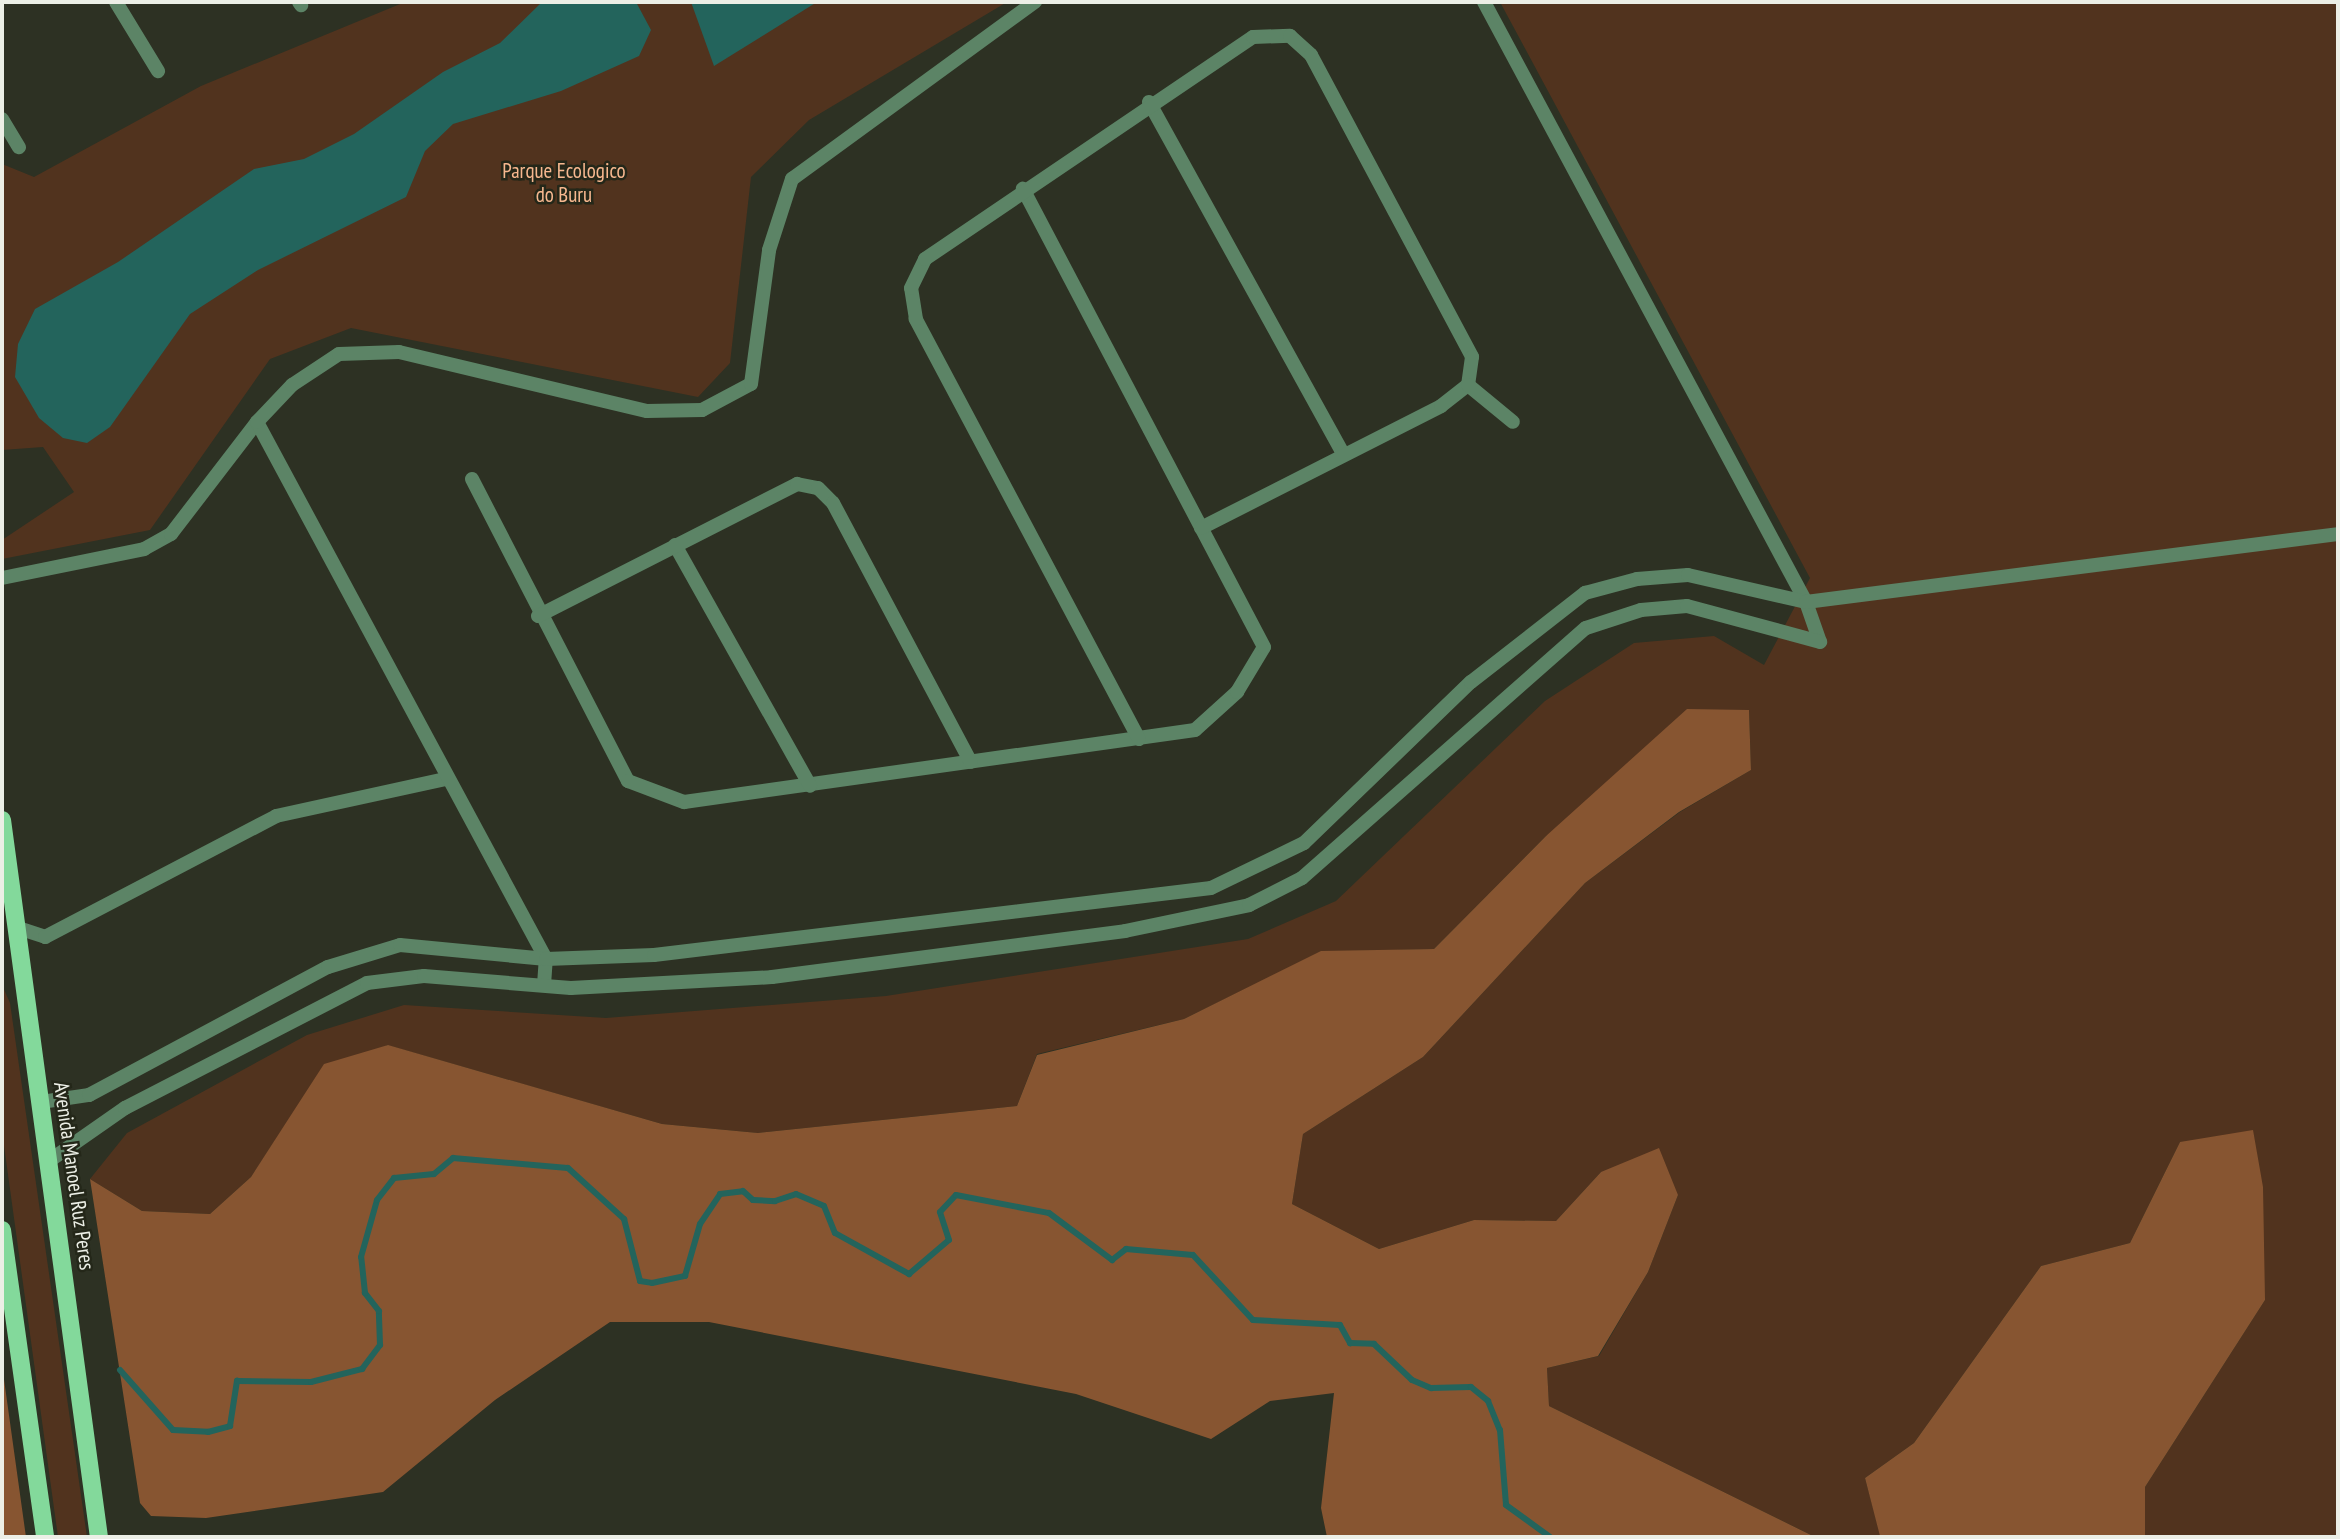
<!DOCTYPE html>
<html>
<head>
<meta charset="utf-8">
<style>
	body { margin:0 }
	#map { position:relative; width:2340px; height:1539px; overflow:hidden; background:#2d3123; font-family:"PT Sans Narrow",sans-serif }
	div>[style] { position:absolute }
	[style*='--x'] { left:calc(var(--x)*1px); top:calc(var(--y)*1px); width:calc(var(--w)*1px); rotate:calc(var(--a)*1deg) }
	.green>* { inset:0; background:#51331e }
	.forest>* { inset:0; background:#875531 }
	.water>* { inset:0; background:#23645c }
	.stream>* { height:6px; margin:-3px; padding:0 3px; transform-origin:3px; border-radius:3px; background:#23645c }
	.street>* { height:14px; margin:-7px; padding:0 7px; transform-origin:7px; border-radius:7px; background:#5c8466 }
	.primary>* { height:18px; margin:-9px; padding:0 9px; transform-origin:9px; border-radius:9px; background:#83d99b }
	span { translate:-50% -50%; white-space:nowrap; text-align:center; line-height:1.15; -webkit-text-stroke:5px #242719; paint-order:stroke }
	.park-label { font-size:21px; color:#f7b88f }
	.street-label { font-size:21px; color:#ecefe6 }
	.frame { position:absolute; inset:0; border:4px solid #ecefe6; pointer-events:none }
</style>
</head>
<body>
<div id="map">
	<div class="green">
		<i style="clip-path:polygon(405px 2px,1007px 2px,809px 120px,751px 177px,730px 363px,698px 397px,351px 328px,270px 359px,150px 530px,2px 559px,2px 540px,74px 492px,43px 447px,2px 450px,2px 164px,34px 177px,201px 86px)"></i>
		<i style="clip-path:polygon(1500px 2px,2338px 2px,2338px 1537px,2145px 1537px,2145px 1487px,2265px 1300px,2180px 1142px,2130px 1243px,2041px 1266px,1914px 1443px,1865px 1478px,1881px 1537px,1815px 1537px,1549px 1406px,1547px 1368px,1599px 1356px,1648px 1272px,1678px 1195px,1601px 1172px,1556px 1221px,1474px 1220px,1379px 1249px,1292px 1204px,1303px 1134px,1423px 1057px,1585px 883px,1680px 812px,1751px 770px,1749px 710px,1546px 836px,1434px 949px,1321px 952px,1184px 1019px,1037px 1054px,1017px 1106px,758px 1133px,662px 1124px,387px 1045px,288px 1121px,251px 1177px,210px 1214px,142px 1211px,90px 1179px,127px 1133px,307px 1035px,404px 1005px,606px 1018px,886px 996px,1248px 939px,1336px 901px,1545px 701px,1634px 643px,1714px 636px,1764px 665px,1810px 578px)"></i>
		<i style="clip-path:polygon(2px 985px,10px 1003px,87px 1537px,58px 1537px,2px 1131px)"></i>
	</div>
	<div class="forest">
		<i style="clip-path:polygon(1687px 709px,1749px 710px,1751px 770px,1679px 812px,1585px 883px,1423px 1057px,1303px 1134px,1292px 1204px,1379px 1249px,1474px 1220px,1556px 1221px,1601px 1172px,1659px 1148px,1678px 1195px,1648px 1272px,1598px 1356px,1547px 1368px,1549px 1406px,1815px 1537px,1327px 1537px,1321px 1508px,1334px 1393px,1270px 1401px,1211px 1439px,1076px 1394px,709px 1322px,610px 1322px,495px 1400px,383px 1492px,206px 1518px,151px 1516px,140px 1503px,90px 1179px,142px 1211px,210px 1214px,251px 1177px,324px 1064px,388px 1045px,662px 1124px,758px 1133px,1017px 1106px,1037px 1055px,1184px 1019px,1321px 951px,1434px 949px,1546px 836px)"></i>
		<i style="clip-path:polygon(2253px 1130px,2263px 1187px,2265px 1300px,2145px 1487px,2145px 1537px,1880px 1536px,1865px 1478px,1914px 1443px,2041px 1266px,2130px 1243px,2180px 1142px)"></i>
		<i style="clip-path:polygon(2px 1365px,25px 1530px,26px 1537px,2px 1537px)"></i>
	</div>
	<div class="water">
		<i style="clip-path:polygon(542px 2px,636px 2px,651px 30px,639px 56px,561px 91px,453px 124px,425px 151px,406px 197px,258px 270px,190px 314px,110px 427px,87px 443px,63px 438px,39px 418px,15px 377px,18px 344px,35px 309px,118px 262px,254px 169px,304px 159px,354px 134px,443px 72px,500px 43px)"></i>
		<i style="clip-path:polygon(691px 2px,817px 2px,714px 66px)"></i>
	</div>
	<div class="stream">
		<i style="--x:120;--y:1370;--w:80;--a:48.5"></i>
		<i style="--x:173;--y:1430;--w:35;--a:3"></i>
		<i style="--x:208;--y:1432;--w:23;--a:-15"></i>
		<i style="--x:230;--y:1426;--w:46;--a:-81.2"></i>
		<i style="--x:237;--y:1381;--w:74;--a:0.8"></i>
		<i style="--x:311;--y:1382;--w:53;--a:-14.3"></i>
		<i style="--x:362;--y:1369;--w:30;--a:-53"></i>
		<i style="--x:380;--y:1345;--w:34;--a:-92"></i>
		<i style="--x:379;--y:1311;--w:23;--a:-128"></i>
		<i style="--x:365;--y:1293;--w:36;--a:-96"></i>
		<i style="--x:361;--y:1257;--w:59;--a:-74.3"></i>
		<i style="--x:377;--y:1200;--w:28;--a:-52"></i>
		<i style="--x:394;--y:1178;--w:40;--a:-5.7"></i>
		<i style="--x:434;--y:1174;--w:25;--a:-40"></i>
		<i style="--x:453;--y:1158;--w:115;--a:5"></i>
		<i style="--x:568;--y:1168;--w:76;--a:42.3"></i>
		<i style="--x:624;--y:1219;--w:64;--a:75.5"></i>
		<i style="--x:640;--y:1281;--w:12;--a:9"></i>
		<i style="--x:652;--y:1283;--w:34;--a:-12"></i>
		<i style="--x:685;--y:1276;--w:54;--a:-73.9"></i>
		<i style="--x:700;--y:1224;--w:36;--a:-56"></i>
		<i style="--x:720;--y:1194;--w:23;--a:-7"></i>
		<i style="--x:743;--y:1191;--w:13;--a:42"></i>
		<i style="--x:753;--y:1200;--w:22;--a:3"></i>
		<i style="--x:775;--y:1201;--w:22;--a:-18"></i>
		<i style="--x:796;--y:1194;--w:30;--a:23"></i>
		<i style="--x:824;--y:1206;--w:29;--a:68"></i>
		<i style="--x:835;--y:1233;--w:85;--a:29"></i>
		<i style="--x:909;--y:1274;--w:52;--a:-40.4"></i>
		<i style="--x:949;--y:1240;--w:29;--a:-108"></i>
		<i style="--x:940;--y:1212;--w:23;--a:-47"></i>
		<i style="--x:956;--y:1195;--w:95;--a:11"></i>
		<i style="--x:1049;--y:1213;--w:79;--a:36.7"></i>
		<i style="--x:1112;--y:1260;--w:18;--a:-38"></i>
		<i style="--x:1126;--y:1249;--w:67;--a:5.1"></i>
		<i style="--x:1193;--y:1255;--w:88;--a:47.3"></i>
		<i style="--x:1253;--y:1320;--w:87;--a:3.3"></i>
		<i style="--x:1340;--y:1325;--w:21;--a:61"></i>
		<i style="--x:1350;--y:1343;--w:24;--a:2"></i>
		<i style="--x:1374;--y:1344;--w:52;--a:43.5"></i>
		<i style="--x:1412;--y:1380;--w:21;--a:23"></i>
		<i style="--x:1431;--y:1388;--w:40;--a:-1.4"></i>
		<i style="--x:1471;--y:1387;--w:22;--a:39"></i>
		<i style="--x:1488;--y:1401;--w:31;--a:68"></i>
		<i style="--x:1500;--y:1430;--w:75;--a:85.4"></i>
		<i style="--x:1506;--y:1505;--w:54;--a:36"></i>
	</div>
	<div class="street">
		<i style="--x:116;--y:2;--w:81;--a:58.7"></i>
		<i style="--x:299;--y:2;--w:4;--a:56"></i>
		<i style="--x:1484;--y:2;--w:681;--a:61.78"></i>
		<i style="--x:1806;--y:602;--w:42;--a:70.7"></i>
		<i style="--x:1149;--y:102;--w:401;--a:61.1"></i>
		<i style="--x:2;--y:119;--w:33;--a:59"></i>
		<i style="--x:472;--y:479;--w:340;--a:62.7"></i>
		<i style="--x:628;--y:781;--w:60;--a:20.6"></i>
		<i style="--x:684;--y:802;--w:516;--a:-8.02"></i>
		<i style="--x:1195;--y:730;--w:57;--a:-42.1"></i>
		<i style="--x:1237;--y:692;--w:52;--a:-59"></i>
		<i style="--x:1264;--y:647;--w:518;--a:-117.75"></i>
		<i style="--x:1201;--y:528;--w:269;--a:-26.9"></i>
		<i style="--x:1441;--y:406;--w:34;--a:-38"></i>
		<i style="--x:675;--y:545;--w:276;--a:60.7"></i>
		<i style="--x:2;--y:578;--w:145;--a:-11.5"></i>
		<i style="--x:144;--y:549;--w:31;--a:-29"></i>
		<i style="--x:171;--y:534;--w:141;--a:-52.5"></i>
		<i style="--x:538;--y:616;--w:291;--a:-27"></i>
		<i style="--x:797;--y:484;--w:21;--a:11"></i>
		<i style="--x:818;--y:488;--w:21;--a:45"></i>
		<i style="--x:833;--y:503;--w:293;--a:62"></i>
		<i style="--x:1139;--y:739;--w:476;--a:-118"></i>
		<i style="--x:916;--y:319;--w:31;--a:-99"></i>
		<i style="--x:911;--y:288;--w:32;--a:-64"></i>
		<i style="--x:925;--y:259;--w:396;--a:-34.1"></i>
		<i style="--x:1253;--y:37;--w:37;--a:-2"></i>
		<i style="--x:1290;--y:36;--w:28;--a:42"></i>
		<i style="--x:1311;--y:55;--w:342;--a:61.9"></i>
		<i style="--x:1472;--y:357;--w:28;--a:98"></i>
		<i style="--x:1468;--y:385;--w:58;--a:39.4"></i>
		<i style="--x:15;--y:927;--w:32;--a:18"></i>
		<i style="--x:45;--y:937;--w:261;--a:-27.6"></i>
		<i style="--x:276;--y:816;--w:174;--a:-12.3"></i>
		<i style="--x:544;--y:985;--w:26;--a:-86"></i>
		<i style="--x:546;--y:959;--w:610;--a:-118.29"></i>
		<i style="--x:257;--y:422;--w:51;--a:-46.6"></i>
		<i style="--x:292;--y:385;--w:56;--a:-33.4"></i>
		<i style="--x:339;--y:354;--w:60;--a:-1.9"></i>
		<i style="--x:399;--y:352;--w:255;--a:13.4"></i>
		<i style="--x:647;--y:411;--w:55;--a:-1"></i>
		<i style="--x:702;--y:410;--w:55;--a:-28"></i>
		<i style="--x:751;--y:384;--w:135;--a:-82.3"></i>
		<i style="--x:769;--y:250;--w:75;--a:-72.1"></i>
		<i style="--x:792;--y:179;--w:301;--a:-36.1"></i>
		<i style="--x:41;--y:1102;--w:49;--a:-8.3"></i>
		<i style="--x:89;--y:1095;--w:271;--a:-28.2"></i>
		<i style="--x:328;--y:967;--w:75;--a:-17"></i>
		<i style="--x:400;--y:945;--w:147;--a:5.5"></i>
		<i style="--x:546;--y:959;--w:108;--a:-2.1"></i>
		<i style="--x:654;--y:955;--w:561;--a:-6.86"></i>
		<i style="--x:1211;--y:888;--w:103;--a:-25.8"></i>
		<i style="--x:1304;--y:843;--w:232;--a:-44"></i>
		<i style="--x:1471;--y:682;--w:145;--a:-38"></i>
		<i style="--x:1585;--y:593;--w:54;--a:-15.1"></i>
		<i style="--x:1637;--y:579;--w:51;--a:-4.5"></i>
		<i style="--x:1688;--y:575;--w:121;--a:12.9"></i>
		<i style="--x:1806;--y:602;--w:536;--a:-7.28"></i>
		<i style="--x:49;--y:1161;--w:93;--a:-34.9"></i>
		<i style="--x:125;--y:1108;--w:272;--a:-27.3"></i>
		<i style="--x:367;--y:983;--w:57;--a:-7"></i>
		<i style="--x:424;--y:976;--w:147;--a:4.7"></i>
		<i style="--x:571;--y:988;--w:201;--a:-3.1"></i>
		<i style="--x:772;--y:977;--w:356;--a:-7.4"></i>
		<i style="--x:1125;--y:931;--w:127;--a:-11.8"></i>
		<i style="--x:1249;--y:905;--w:59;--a:-27"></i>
		<i style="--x:1302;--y:878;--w:378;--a:-41.4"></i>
		<i style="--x:1586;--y:628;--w:58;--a:-18.1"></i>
		<i style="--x:1641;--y:610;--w:46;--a:-5"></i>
		<i style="--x:1687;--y:606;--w:138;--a:15.1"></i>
	</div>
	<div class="primary">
		<i style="--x:2;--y:820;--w:724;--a:82.3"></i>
		<i style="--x:2;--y:1230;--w:310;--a:82"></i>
	</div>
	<div class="park-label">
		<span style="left:564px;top:183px">Parque Ecologico<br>do Buru</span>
	</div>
	<div class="street-label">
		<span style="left:74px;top:1176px;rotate:82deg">Avenida Manoel Ruz Peres</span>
	</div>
	<div class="frame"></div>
</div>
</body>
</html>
